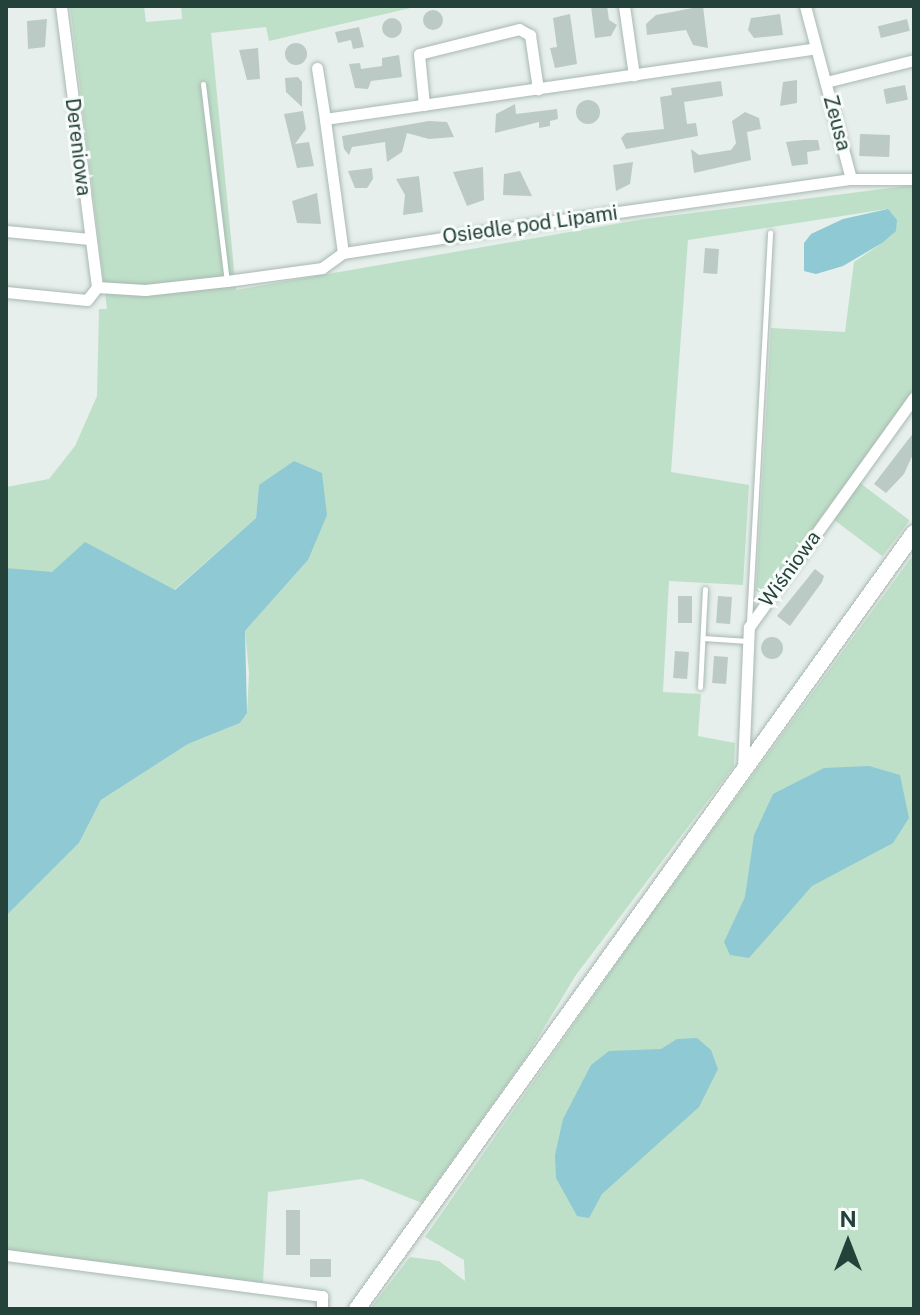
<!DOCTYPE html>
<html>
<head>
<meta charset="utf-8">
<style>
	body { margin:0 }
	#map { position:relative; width:920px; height:1315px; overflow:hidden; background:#e6efeb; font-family:"Public Sans",sans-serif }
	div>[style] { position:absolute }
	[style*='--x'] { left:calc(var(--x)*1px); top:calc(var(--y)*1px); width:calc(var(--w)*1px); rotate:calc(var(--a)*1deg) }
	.green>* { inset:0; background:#bfe0c8; transform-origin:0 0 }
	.water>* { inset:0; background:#8ec9d4 }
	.building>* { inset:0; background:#bbcac4; transform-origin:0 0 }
	.round { border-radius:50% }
	.roads { filter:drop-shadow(0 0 2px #a8b8b2) drop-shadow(0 0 2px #a8b8b2) }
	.lane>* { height:5px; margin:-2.5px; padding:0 2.5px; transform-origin:2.5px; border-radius:2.5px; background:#fff }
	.street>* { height:11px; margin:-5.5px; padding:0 5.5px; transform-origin:5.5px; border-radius:5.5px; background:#fff }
	.secondary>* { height:16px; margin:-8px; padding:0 8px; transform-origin:8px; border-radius:8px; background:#fff }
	span { translate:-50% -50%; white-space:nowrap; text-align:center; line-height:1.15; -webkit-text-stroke:6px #f7fbf9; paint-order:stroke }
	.street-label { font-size:20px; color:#24423a }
	.frame { position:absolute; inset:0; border:8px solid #24423a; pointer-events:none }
	.north { position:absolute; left:808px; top:1203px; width:80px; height:80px; -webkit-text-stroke:6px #f7fbf9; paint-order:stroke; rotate:0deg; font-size:22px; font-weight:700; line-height:32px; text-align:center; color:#24423a }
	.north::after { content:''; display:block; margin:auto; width:28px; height:36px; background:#24423a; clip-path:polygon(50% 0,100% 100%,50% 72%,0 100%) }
</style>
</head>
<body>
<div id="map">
	<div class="green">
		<i style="clip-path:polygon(70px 6px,144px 6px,146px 22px,182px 19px,181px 6px,419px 6px,269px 41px,266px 27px,211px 33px,236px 290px,644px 219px,914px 185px,914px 391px,765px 594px,756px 591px,771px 328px,845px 332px,854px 262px,882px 243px,887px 209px,688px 240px,671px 472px,749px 485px,743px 585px,669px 581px,663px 692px,701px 694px,698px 736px,735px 743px,734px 766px,576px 975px,525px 1059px,422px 1203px,362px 1179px,268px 1192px,263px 1283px,6px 1251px,6px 916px,79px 843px,101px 800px,188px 744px,240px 723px,247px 713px,249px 673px,245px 631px,308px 560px,259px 485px,256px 518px,174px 590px,6px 568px,6px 487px,49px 479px,75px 446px,97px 396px,99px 309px,107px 309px)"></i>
		<i style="left:860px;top:483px;width:62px;height:45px;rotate:37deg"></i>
		<i style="clip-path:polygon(914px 554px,914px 1309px,370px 1309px,410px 1257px,439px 1261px,465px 1281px,464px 1260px,425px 1237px,641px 928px)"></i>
	</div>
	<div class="water">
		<i style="clip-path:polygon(888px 209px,897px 220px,896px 231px,882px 243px,843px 266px,816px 274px,804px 271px,804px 243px,811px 234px,843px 219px)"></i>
		<i style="clip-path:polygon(294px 461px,322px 473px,327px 515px,308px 560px,245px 631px,247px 713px,240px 723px,188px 744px,101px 800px,79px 843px,6px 916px,6px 568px,52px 572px,85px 542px,175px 590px,256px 518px,259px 485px)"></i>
		<i style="clip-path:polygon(869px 766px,900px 775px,909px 818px,893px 843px,812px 886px,749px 958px,730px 955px,724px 942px,745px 897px,754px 835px,773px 794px,824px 768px)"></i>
		<i style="clip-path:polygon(697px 1038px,711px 1050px,718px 1069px,699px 1107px,602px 1194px,589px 1218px,577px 1216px,556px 1178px,555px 1155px,563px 1119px,591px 1065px,609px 1051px,661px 1049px,677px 1039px)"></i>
	</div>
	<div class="building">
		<i style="clip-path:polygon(591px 6px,607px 6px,609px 20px,617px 25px,611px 36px,595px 38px)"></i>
		<i style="clip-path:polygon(703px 6px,708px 48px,693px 45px,686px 30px,647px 35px,646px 24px,656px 15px)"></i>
		<i class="round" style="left:423px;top:10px;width:20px;height:20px"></i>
		<i style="clip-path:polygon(570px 14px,577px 64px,555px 68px,550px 48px,557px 47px,553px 18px)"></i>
		<i style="clip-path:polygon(780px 14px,783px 35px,754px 38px,748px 30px,751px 18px)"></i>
		<i class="round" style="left:382px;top:18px;width:20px;height:20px"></i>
		<i style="clip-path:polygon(47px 19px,45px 47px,28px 49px,27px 21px)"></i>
		<i style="left:907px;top:19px;width:12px;height:30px;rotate:76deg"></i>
		<i style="clip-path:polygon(359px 27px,364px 47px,353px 49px,351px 40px,338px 43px,335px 32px)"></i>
		<i class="round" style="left:285px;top:43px;width:22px;height:22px"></i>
		<i style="clip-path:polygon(258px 48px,260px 79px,247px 80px,239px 50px)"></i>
		<i style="clip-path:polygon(399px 55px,402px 77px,371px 81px,368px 89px,355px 88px,349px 64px,360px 63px,361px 69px,382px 66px,382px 58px)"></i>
		<i style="clip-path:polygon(298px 77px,302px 82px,302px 107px,286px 92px,285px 78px)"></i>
		<i style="clip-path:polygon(797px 80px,797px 103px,780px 106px,783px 82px)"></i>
		<i style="clip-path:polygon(721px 81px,723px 96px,684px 102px,687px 124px,696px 123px,698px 136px,626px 149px,621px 138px,626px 133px,664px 129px,660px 97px,672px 95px,671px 88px)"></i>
		<i style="left:905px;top:85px;width:15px;height:22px;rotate:79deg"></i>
		<i class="round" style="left:576px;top:100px;width:24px;height:24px"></i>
		<i style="clip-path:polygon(515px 104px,516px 114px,557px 109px,558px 119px,550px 121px,550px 126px,539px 128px,539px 122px,495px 133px,496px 114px)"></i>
		<i style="clip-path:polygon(303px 111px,306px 129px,295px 144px,309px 142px,314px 166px,297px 168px,284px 114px)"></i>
		<i style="clip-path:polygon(745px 112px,759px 118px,761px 129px,747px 132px,751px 160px,694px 173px,691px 149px,699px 155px,731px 150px,736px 143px,732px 121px)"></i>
		<i style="clip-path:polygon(429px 121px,447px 122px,454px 137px,429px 139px,407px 133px,402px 152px,387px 162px,385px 142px,352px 147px,349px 155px,344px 149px,342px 136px)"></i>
		<i style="left:860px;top:134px;width:30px;height:22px;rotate:2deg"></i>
		<i style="clip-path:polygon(804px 140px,818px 140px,820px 150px,807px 152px,808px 164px,792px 166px,786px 142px)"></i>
		<i style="clip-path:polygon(633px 162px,630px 184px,616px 191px,613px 165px)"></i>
		<i style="clip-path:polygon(483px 167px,484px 200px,467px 206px,453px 172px)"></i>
		<i style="clip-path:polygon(372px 168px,373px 179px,367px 188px,355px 188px,348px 171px)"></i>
		<i style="clip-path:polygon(520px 171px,532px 196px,503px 195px,504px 174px)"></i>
		<i style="clip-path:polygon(419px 176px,423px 212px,403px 215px,405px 195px,396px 179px)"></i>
		<i style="clip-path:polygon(317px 193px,321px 224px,297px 223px,292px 201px)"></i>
		<i style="left:705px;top:248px;width:14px;height:25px;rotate:4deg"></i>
		<i style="clip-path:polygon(914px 432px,914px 452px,904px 474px,886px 493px,874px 484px)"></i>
		<i style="clip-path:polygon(815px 569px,824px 576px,822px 582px,790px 626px,777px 616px)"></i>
		<i style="left:678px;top:596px;width:14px;height:27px"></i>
		<i style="left:718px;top:596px;width:14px;height:27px;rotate:4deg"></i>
		<i class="round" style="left:761px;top:637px;width:22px;height:22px"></i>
		<i style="left:675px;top:651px;width:14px;height:27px;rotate:4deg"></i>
		<i style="left:714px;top:656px;width:14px;height:27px;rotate:4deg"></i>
		<i style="left:286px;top:1210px;width:14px;height:45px"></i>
		<i style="left:310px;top:1259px;width:21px;height:18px"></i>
	</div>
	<div class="roads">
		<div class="lane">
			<i style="--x:203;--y:84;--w:198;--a:83.1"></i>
			<i style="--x:749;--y:622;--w:390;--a:-86.9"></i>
			<i style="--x:703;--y:638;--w:45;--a:3.8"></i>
			<i style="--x:700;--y:687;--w:98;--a:-87.1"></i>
		</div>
		<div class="street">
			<i style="--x:61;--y:6;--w:283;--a:82.7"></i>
			<i style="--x:624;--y:6;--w:70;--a:81.8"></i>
			<i style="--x:805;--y:6;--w:179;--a:75.1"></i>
			<i style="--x:317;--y:68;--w:52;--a:81.1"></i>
			<i style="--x:826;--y:82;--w:91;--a:-14"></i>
			<i style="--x:424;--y:105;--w:51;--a:-95.6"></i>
			<i style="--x:419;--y:54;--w:103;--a:-14"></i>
			<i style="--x:519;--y:29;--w:13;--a:29"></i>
			<i style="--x:530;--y:35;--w:55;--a:81.6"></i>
			<i style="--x:6;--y:231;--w:84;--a:5.4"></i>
			<i style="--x:343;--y:253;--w:135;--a:-97.7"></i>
			<i style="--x:325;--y:119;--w:496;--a:-8.2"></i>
			<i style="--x:97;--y:287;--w:48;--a:3.6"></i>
			<i style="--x:145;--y:290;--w:82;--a:-6.3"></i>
			<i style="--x:227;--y:281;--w:96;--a:-7.8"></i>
			<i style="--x:322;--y:268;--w:26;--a:-36"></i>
			<i style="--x:343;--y:253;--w:214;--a:-8.6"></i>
			<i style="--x:555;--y:221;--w:299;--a:-8.1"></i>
			<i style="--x:851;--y:179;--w:63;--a:0"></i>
			<i style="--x:6;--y:292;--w:81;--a:5.6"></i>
			<i style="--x:87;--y:300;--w:16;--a:-52"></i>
			<i style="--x:743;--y:768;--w:141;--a:-87.6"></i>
			<i style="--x:749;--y:627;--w:283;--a:-54.3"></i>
			<i style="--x:6;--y:1255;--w:319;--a:7.4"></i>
			<i style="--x:322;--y:1296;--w:13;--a:90"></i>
		</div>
		<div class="secondary">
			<i style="--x:357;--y:1309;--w:955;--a:-54.33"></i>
		</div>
	</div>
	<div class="street-label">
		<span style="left:837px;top:123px;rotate:75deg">Zeusa</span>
		<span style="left:78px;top:147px;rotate:83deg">Dereniowa</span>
		<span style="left:530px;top:225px;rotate:-8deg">Osiedle pod Lipami</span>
		<span style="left:790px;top:569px;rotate:-54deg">Wiśniowa</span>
	</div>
	<div class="frame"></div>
	<div class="north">N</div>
</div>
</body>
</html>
